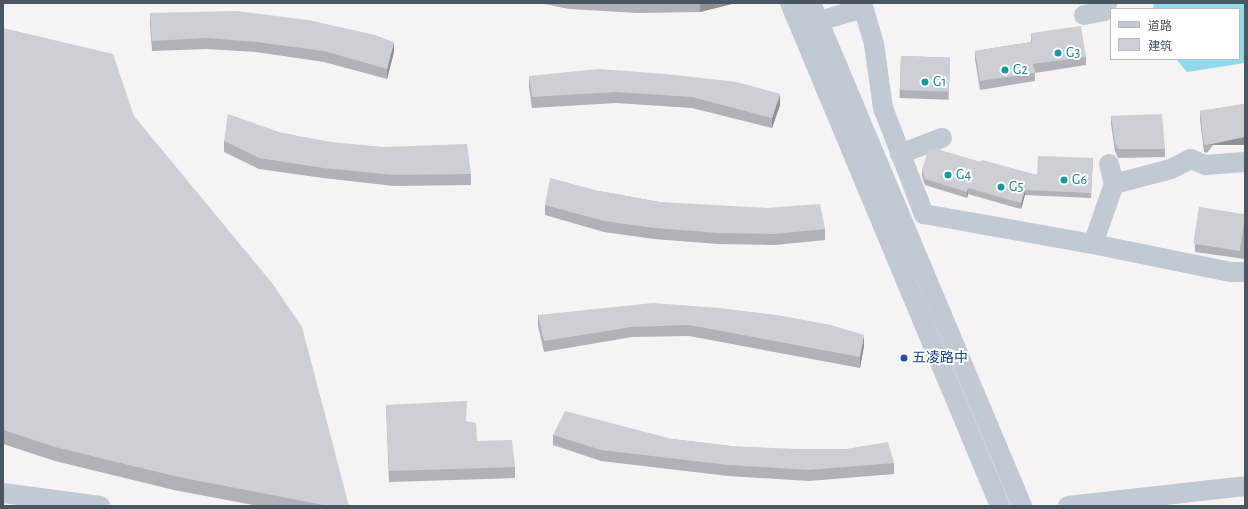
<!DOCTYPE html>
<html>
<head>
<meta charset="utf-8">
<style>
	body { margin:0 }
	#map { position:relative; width:1248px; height:509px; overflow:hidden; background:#f5f3f3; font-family:"Alegreya Sans","Noto Sans SC",sans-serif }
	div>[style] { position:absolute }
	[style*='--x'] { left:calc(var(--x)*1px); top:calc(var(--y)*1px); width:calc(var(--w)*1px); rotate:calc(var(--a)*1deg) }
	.water>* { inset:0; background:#90daee }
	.minor>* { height:20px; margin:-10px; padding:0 10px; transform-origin:10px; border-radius:10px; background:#c1cad2 }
	.wall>* { inset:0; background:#b0b2b7; transform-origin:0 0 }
	.shaded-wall>* { inset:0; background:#909195; transform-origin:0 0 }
	.building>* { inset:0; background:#cdcfd5; transform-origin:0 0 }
	.dots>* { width:11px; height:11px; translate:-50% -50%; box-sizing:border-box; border:2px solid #fff; border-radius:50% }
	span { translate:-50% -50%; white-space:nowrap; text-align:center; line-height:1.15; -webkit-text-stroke:4px #fff; paint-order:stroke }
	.culture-label { font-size:14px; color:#0d838f }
	.left { translate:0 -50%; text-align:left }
	.transit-label { font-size:14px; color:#164399 }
	.frame { position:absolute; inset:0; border:4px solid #4a5661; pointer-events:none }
	.legend { position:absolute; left:1110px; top:8px; width:130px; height:52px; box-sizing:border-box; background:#fff; border:1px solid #b7bbc0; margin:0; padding:5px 7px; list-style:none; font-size:12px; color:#4a5661 }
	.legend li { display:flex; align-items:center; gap:8px; height:20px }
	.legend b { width:20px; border:1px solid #b7bbc0 }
</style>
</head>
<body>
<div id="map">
	<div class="water">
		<i style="clip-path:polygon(1154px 3px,1245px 3px,1245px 63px,1187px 72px,1176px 59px,1239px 59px,1239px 9px,1153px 9px)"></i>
	</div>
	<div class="minor">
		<i style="--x:790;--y:3;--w:545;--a:67.34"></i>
		<i style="--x:811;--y:3;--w:545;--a:67.24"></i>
		<i style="--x:862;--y:3;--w:43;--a:73.7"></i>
		<i style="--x:874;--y:44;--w:65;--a:82"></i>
		<i style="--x:883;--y:108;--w:114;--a:68.9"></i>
		<i style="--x:924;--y:214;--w:172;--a:10.1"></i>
		<i style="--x:1093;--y:244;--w:141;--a:11.5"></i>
		<i style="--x:1231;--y:272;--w:14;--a:0"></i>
		<i style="--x:1084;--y:15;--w:20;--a:-11"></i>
		<i style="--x:1104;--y:11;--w:9;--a:-69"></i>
		<i style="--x:806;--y:25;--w:59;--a:-16.6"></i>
		<i style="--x:900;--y:154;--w:45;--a:-20.9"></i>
		<i style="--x:1109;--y:164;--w:21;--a:76"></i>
		<i style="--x:1093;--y:244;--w:64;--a:-70.7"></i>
		<i style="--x:1114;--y:184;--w:59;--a:-14.7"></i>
		<i style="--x:1171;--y:169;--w:22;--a:-27"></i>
		<i style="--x:1191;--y:159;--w:15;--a:23"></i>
		<i style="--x:1205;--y:165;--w:40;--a:-4.3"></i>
		<i style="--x:3;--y:493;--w:98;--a:7.6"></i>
		<i style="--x:1068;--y:506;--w:178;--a:-6.4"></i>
	</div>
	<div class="wall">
		<i style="clip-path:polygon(539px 3px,732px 3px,732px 4px,700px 12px,638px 13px,569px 9px)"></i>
		<i style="clip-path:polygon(150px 13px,394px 52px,387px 79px,324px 62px,256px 52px,207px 49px,152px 51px,150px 24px)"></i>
		<i style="clip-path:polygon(3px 28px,134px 116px,349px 506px,259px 506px,174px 490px,55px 461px,3px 444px)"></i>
		<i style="clip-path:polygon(1031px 33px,1086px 57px,1086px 65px,1035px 73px,1035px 81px,980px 90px,975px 59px,975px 51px,1031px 42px)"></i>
		<i style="left:901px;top:56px;width:49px;height:42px;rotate:2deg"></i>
		<i style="clip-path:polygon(529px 76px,780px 105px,772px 128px,692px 108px,616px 103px,532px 108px,529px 87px)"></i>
		<i style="clip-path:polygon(1245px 104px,1207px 153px,1204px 152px,1200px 120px,1200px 111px)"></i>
		<i style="clip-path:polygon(1111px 116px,1165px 149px,1165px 157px,1118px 158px,1115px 151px,1111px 124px)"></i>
		<i style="clip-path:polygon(282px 133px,471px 174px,471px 185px,394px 186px,323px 178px,259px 169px,224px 152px,224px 141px)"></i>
		<i style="clip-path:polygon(1093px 158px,1091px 198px,1025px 195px,1021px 209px,968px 194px,967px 198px,925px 185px,922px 176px,922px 170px,981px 162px,1037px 175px)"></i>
		<i style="clip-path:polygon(599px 191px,659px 202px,825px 229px,825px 240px,775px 245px,718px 244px,654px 239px,604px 232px,545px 215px,545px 205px)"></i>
		<i style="clip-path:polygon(1245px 214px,1245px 259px,1195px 252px,1195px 244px)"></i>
		<i style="clip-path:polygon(538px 315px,831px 325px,864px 346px,860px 368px,689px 336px,632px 337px,544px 352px,538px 326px)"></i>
		<i style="clip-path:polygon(386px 405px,466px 421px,477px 441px,515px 467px,515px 478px,389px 482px)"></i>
		<i style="clip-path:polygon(553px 435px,672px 439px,731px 446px,894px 463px,894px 474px,809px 481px,728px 476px,601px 461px,553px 445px)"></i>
	</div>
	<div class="shaded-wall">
		<i style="clip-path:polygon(700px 3px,732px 3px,732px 4px,700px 12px)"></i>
		<i style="clip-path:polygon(394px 42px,394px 52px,387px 79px,387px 69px)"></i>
		<i style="clip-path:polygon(780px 94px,780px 105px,772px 128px,772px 118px)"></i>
		<i style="left:1245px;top:137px;width:8px;height:39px;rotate:90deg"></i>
		<i style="clip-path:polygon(968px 188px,968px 194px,967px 198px,967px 192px)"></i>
		<i style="clip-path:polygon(1025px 190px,1025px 195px,1021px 209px,1021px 203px)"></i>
		<i style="clip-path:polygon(864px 335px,864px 346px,860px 368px,860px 357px)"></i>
	</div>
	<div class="building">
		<i style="clip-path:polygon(237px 11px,308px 20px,375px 35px,394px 42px,387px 69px,324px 51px,256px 42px,207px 38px,152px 41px,150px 13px)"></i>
		<i style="clip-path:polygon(1081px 26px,1086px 57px,1033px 64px,1035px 73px,980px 81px,975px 51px,1032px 42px,1031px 33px)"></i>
		<i style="clip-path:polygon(3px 28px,113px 54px,134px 116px,272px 283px,302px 327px,349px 506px,328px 506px,174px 476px,55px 447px,3px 430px)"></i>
		<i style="left:901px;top:56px;width:49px;height:34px;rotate:2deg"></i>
		<i style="clip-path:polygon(599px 69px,665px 74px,737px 82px,780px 94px,772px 118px,692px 97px,616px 92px,532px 97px,529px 76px)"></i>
		<i style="clip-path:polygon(1245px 104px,1245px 137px,1207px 145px,1204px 144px,1200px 111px)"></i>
		<i style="clip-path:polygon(228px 114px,282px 133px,331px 142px,384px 147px,467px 144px,471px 174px,394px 175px,323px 168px,259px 158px,224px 141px)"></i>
		<i style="clip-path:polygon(1162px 114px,1165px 149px,1118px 149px,1115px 142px,1111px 116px)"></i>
		<i style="clip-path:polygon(933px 148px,981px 162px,982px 160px,1037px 175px,1038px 156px,1093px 158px,1091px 193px,1025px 190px,1021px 203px,968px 188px,967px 192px,925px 179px,922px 170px,928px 150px)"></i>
		<i style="clip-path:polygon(550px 178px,599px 191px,659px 202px,767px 208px,820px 204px,825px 229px,775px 234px,718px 233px,654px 228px,604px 221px,545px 205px)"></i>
		<i style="left:1199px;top:207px;width:47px;height:37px;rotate:9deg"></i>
		<i style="clip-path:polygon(653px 303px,719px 308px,777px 315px,831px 325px,864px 335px,860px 357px,689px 325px,632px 327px,544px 341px,538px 315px)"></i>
		<i style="clip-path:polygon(467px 401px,466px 421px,476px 423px,477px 441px,512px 440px,515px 467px,389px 471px,386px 405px)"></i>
		<i style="clip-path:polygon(565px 411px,672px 439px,731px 446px,797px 449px,846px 449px,888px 442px,894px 463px,809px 470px,728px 465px,601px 450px,553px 435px)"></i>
	</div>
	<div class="dots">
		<i style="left:1058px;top:53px;background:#0f9aa8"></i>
		<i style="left:1005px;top:70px;background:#0f9aa8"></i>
		<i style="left:925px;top:82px;background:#0f9aa8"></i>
		<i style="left:948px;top:175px;background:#0f9aa8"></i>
		<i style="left:1064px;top:180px;background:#0f9aa8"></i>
		<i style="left:1001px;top:187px;background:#0f9aa8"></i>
		<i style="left:904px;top:358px;background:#1a4fb4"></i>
	</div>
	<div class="culture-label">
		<span class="left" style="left:1066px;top:53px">G3</span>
		<span class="left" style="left:1013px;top:70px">G2</span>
		<span class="left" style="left:933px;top:82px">G1</span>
		<span class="left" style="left:956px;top:175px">G4</span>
		<span class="left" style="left:1072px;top:180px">G6</span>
		<span class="left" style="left:1009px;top:187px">G5</span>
	</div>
	<div class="transit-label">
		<span class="left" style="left:912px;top:358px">五凌路中</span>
	</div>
	<div class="frame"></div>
	<ul class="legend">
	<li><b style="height:5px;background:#c1cad2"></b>道路</li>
	<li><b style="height:11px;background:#cdcfd5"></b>建筑</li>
	</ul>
</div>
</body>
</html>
